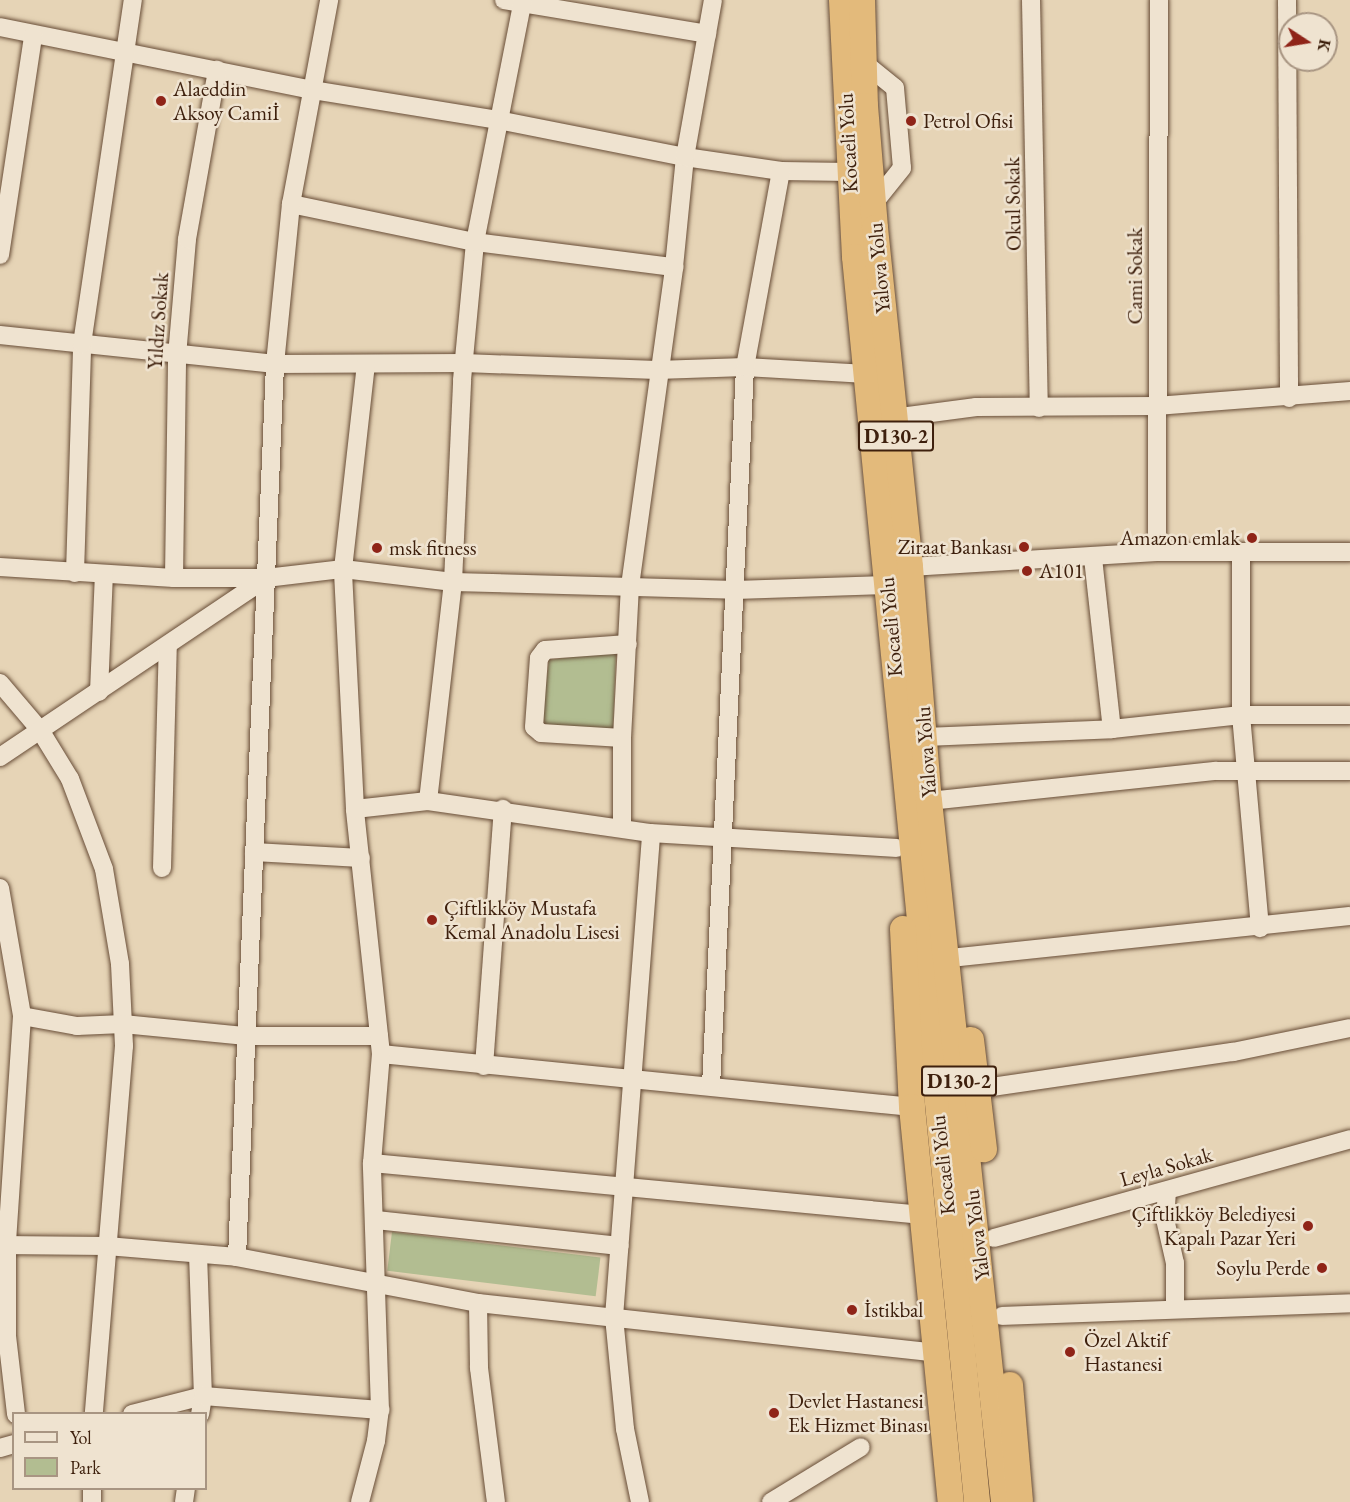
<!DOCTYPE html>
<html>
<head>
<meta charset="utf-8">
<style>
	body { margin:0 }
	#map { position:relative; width:1350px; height:1502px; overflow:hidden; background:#e6d4b6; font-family:"EB Garamond",serif }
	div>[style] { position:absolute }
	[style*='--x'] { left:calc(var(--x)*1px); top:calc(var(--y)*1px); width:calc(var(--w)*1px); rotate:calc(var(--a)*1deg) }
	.green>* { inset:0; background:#b2bd91; transform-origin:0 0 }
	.roads { filter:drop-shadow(0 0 2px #684d37) drop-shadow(0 0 2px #684d37) }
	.minor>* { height:18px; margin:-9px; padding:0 9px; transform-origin:9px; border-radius:9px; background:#efe3d0 }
	.highway>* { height:26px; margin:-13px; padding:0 13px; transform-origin:13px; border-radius:13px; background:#e3ba7b }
	.dots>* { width:16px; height:16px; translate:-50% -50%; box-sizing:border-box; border:3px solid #efe3d0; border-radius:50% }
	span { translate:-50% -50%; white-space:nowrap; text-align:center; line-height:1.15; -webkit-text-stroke:5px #efe3d0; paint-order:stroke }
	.shield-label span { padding:2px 4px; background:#efe3d0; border:2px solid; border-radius:4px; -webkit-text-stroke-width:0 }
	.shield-label { font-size:20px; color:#3e200d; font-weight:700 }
	.poi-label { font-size:21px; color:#3e200d }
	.left { translate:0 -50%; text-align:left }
	.right { translate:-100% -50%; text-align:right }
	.street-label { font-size:21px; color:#3e200d }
	.legend { position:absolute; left:12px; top:1412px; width:195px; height:78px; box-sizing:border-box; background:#efe3d0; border:2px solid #a89582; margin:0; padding:8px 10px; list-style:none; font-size:18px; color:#3e200d }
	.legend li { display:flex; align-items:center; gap:12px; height:30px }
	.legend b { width:30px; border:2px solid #a89582 }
	.north { position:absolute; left:1278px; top:12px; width:60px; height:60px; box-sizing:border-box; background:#efe3d0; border:2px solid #a89582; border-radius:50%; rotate:102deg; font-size:16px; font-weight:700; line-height:24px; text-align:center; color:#3e200d }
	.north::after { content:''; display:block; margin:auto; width:21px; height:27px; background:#8f2418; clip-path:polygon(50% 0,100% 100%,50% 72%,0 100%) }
</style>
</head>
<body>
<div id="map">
	<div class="green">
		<i style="clip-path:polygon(616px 651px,613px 730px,541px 726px,549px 660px)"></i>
		<i style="left:392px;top:1232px;width:210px;height:39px;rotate:7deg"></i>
	</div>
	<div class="roads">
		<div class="minor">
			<i style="--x:504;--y:0;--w:206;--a:9.5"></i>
			<i style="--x:1031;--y:0;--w:408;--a:88.9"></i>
			<i style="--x:1287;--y:0;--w:398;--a:89.7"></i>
			<i style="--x:0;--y:27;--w:319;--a:11.4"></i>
			<i style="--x:313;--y:90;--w:187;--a:9.2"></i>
			<i style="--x:498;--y:120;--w:191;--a:11.2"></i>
			<i style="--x:685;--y:157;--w:97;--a:8.3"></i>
			<i style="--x:781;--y:171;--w:68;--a:0.8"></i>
			<i style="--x:863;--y:62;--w:41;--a:39.1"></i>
			<i style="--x:895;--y:88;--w:80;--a:85"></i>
			<i style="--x:902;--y:168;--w:45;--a:128.7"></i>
			<i style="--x:291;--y:204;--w:188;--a:11.7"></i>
			<i style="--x:475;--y:242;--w:201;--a:7.2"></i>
			<i style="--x:0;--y:255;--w:221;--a:-81.4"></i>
			<i style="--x:0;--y:335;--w:277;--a:6"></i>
			<i style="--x:275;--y:364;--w:189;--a:-0.3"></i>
			<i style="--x:464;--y:363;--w:193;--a:2.1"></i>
			<i style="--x:657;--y:370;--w:88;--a:-2"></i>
			<i style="--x:745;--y:367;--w:122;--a:3.3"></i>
			<i style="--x:893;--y:418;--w:84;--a:-7.5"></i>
			<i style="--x:976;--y:407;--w:180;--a:-0.3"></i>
			<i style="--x:1156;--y:406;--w:195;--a:-4.4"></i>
			<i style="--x:1157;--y:552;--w:552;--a:-89.79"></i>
			<i style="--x:1241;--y:552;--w:163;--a:90"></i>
			<i style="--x:1241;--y:715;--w:214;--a:84.9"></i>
			<i style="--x:1093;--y:558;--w:172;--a:83.7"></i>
			<i style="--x:0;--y:567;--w:174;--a:3.6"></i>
			<i style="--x:174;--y:578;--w:92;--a:0"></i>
			<i style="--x:266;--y:578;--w:78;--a:-6.7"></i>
			<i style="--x:343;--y:569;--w:111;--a:6.7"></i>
			<i style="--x:453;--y:582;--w:282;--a:1.6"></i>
			<i style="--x:735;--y:590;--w:151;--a:-1.9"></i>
			<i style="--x:910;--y:567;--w:247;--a:-3.5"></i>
			<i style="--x:1157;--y:552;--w:193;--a:0"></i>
			<i style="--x:75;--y:573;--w:229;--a:-88.2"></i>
			<i style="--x:82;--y:344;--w:348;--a:-81.6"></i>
			<i style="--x:174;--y:578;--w:222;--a:-89.2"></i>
			<i style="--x:177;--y:356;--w:117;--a:-85.1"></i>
			<i style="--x:187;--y:239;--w:172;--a:-79.9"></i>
			<i style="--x:0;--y:683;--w:62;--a:49.6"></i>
			<i style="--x:40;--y:730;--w:57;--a:58.5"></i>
			<i style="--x:70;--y:779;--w:96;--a:69.3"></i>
			<i style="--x:104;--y:869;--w:96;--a:80.4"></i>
			<i style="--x:120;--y:964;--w:82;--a:87.2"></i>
			<i style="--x:124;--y:1046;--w:369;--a:94.7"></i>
			<i style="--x:99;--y:692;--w:118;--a:-87.6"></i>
			<i style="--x:925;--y:737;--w:187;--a:-2.4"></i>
			<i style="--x:1112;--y:729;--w:130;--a:-6.2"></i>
			<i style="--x:1241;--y:715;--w:109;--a:0"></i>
			<i style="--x:622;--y:738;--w:81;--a:-176.5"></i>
			<i style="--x:541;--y:733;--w:9;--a:-139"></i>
			<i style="--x:534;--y:727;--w:69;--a:-85.9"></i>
			<i style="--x:539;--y:658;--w:10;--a:-53"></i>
			<i style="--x:545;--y:650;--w:83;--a:-4.1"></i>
			<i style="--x:0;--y:757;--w:321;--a:-33.9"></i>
			<i style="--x:428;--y:801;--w:220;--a:-83.5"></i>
			<i style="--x:453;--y:582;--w:202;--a:-87.4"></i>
			<i style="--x:462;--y:380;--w:139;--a:-84.6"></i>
			<i style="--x:475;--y:242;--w:247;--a:-78.8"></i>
			<i style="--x:929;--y:801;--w:289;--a:-6"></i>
			<i style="--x:1216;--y:771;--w:134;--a:0"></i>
			<i style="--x:355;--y:809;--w:73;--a:-6.3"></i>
			<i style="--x:428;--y:801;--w:225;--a:8.2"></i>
			<i style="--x:651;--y:833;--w:246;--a:3.5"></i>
			<i style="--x:622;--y:828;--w:90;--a:-90"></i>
			<i style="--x:622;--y:738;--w:152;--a:-87"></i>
			<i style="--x:630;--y:586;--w:322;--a:-82.1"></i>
			<i style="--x:674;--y:267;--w:111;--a:-84.3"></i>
			<i style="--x:685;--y:157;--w:159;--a:-79.9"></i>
			<i style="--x:254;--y:852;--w:107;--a:3.2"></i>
			<i style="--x:162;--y:868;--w:223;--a:-88.5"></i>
			<i style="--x:0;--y:888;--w:130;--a:80.2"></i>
			<i style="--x:22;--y:1016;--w:228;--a:93.8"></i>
			<i style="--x:7;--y:1244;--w:92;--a:90"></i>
			<i style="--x:7;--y:1336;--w:79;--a:83.4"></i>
			<i style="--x:959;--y:957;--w:393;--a:-6"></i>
			<i style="--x:22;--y:1016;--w:56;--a:10.3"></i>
			<i style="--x:77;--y:1026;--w:46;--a:-2.5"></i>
			<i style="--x:123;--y:1024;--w:124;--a:5.6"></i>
			<i style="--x:246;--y:1036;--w:133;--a:0"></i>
			<i style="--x:381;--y:1054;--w:534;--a:5.7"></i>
			<i style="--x:484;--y:1066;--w:258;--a:-85.8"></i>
			<i style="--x:711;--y:1086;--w:720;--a:-87.29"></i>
			<i style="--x:745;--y:367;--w:199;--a:-79.6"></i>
			<i style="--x:978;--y:1089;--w:258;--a:-8.3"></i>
			<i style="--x:1233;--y:1052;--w:119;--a:-11.6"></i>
			<i style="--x:372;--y:1163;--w:553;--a:5.39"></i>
			<i style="--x:1167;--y:1191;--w:28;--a:94"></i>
			<i style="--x:1165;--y:1219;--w:45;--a:77.2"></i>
			<i style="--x:1175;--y:1263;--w:46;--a:90"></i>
			<i style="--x:376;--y:1220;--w:245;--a:6.1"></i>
			<i style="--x:994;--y:1238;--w:370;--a:-15.5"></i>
			<i style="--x:0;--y:1245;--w:107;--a:0.5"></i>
			<i style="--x:107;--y:1246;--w:130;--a:4.8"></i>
			<i style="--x:237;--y:1257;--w:245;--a:10.8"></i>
			<i style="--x:478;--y:1303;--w:462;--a:6.2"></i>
			<i style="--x:198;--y:1254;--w:142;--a:88"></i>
			<i style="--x:203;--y:1396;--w:18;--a:99"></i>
			<i style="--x:237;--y:1257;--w:894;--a:-87.56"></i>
			<i style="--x:275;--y:364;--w:161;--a:-84.3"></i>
			<i style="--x:291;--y:204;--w:208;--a:-79.4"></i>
			<i style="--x:478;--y:1303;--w:65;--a:89.1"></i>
			<i style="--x:479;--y:1368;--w:135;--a:82.8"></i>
			<i style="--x:1002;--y:1316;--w:348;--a:-2.1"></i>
			<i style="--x:132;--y:1414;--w:73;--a:-14.2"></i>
			<i style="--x:203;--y:1396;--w:178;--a:4.5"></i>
			<i style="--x:0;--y:1448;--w:15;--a:-16"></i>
			<i style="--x:92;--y:1502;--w:14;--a:-90"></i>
			<i style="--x:184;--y:1502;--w:14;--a:-82"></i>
			<i style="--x:360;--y:1502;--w:63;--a:-75.3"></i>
			<i style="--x:376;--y:1441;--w:31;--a:-83"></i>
			<i style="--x:380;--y:1410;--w:247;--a:-91.9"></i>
			<i style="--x:372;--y:1163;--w:109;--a:-85.3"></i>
			<i style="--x:381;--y:1054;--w:246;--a:-96.1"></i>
			<i style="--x:355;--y:809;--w:240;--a:-92.9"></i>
			<i style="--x:343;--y:569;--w:206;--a:-83.6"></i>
			<i style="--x:640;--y:1502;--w:75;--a:-101.6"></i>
			<i style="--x:625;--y:1429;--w:113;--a:-95.6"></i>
			<i style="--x:614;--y:1317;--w:485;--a:-85.6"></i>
			<i style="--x:771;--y:1502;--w:105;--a:-31.4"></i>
		</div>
		<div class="highway">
			<i style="--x:842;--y:0;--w:257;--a:87.1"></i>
			<i style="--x:855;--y:257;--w:1251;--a:84.4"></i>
			<i style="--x:862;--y:0;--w:106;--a:88.4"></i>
			<i style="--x:865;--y:106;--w:122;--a:85.3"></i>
			<i style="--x:875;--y:228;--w:341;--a:84.1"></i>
			<i style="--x:910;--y:567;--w:235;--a:85.4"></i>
			<i style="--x:929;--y:801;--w:705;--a:83.89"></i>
			<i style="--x:903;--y:929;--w:178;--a:87.1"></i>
			<i style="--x:912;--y:1107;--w:397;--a:84.4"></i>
			<i style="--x:971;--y:1040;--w:110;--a:83.2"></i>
			<i style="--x:1010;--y:1385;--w:116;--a:85.1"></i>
		</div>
	</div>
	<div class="dots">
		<i style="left:161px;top:101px;background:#8f2418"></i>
		<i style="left:911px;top:121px;background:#8f2418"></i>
		<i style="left:1252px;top:538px;background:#8f2418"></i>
		<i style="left:1024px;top:547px;background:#8f2418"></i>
		<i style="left:377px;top:548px;background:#8f2418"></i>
		<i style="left:1027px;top:571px;background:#8f2418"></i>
		<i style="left:432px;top:920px;background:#8f2418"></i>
		<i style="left:1308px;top:1226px;background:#8f2418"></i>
		<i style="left:1322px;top:1268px;background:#8f2418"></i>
		<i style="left:852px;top:1310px;background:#8f2418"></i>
		<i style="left:1070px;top:1352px;background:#8f2418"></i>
		<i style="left:774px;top:1413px;background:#8f2418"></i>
	</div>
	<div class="shield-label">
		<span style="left:896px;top:436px">D130-2</span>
		<span style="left:959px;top:1081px">D130-2</span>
	</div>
	<div class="poi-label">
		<span class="left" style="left:173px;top:101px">Alaeddin<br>Aksoy Camiİ</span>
		<span class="left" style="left:923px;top:121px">Petrol Ofisi</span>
		<span class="right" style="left:1240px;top:538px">Amazon emlak</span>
		<span class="right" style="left:1012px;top:547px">Ziraat Bankası</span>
		<span class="left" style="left:389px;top:548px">msk fitness</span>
		<span class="left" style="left:1039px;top:571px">A101</span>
		<span class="left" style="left:444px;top:920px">Çiftlikköy Mustafa<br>Kemal Anadolu Lisesi</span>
		<span class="right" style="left:1296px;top:1226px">Çiftlikköy Belediyesi<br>Kapalı Pazar Yeri</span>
		<span class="right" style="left:1310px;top:1268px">Soylu Perde</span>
		<span class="left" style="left:864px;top:1310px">İstikbal</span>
		<span class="left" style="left:1084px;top:1352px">Özel Aktif<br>Hastanesi</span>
		<span class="left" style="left:788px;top:1413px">Devlet Hastanesi<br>Ek Hizmet Binası</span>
	</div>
	<div class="street-label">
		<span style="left:848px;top:143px;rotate:-93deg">Kocaeli̇ Yolu</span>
		<span style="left:1013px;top:204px;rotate:-91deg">Okul Sokak</span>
		<span style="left:879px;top:268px;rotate:-95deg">Yalova Yolu</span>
		<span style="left:1135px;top:276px;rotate:-90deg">Cami Sokak</span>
		<span style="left:158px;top:321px;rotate:-86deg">Yıldız Sokak</span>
		<span style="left:891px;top:627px;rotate:-95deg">Kocaeli̇ Yolu</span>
		<span style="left:926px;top:752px;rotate:-94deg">Yalova Yolu</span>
		<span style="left:943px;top:1165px;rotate:-96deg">Kocaeli̇ Yolu</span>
		<span style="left:1166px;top:1167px;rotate:-16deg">Leyla Sokak</span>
		<span style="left:977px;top:1235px;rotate:-97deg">Yalova Yolu</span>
	</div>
	<ul class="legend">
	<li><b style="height:8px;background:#efe3d0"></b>Yol</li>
	<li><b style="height:16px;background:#b2bd91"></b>Park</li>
	</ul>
	<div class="north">K</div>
</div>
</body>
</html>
